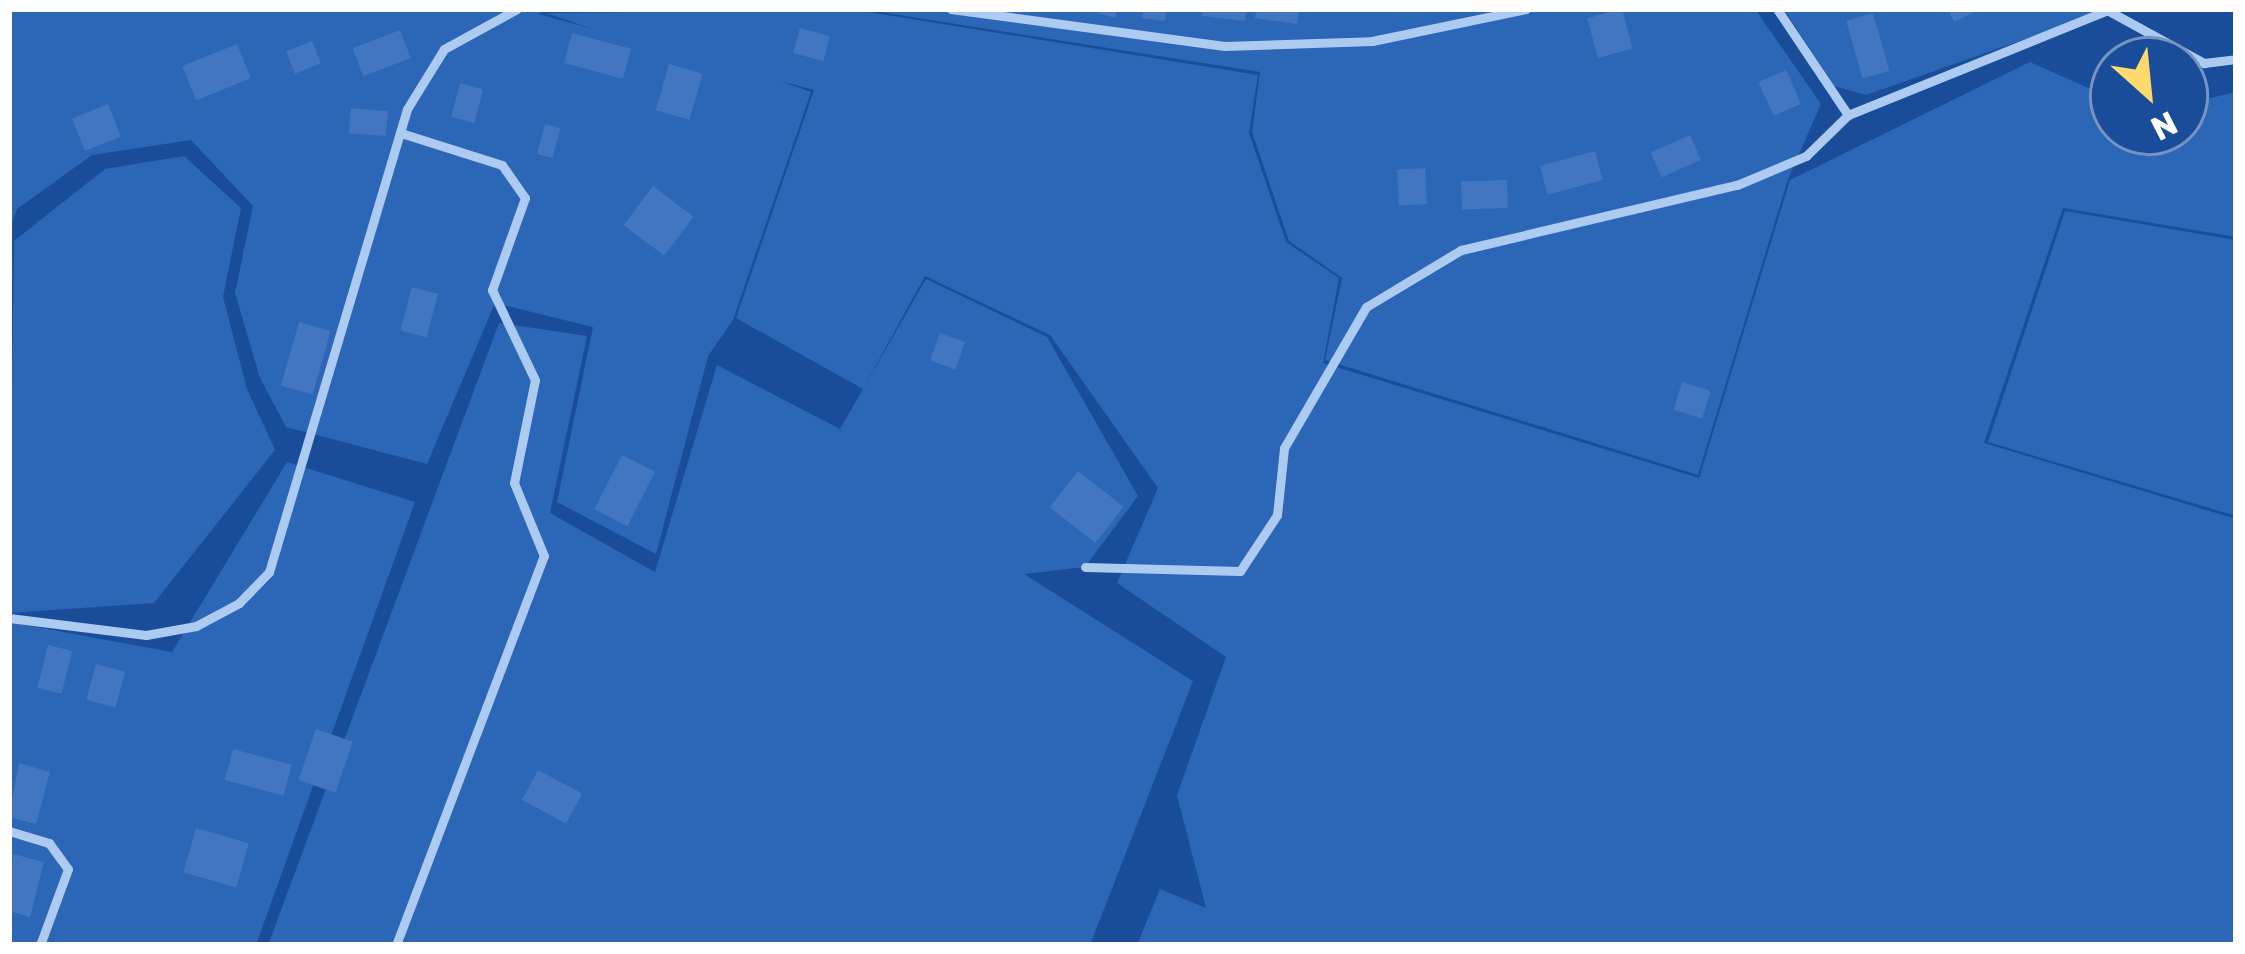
<!DOCTYPE html>
<html>
<head>
<meta charset="utf-8">
<style>
	body { margin:0 }
	#map { position:relative; width:2245px; height:954px; overflow:hidden; background:#194d99; font-family:Rubik,sans-serif }
	div>[style] { position:absolute }
	[style*='--x'] { left:calc(var(--x)*1px); top:calc(var(--y)*1px); width:calc(var(--w)*1px); rotate:calc(var(--a)*1deg) }
	.green>* { inset:0; background:#2c66b6 }
	.building>* { inset:0; background:#4276c0; transform-origin:0 0 }
	.service>* { height:9px; margin:-4.5px; padding:0 4.5px; transform-origin:4.5px; border-radius:4.5px; background:#adcaf1 }
	span { translate:-50% -50%; white-space:nowrap; text-align:center; line-height:1.15; -webkit-text-stroke:9px #194d99; paint-order:stroke }
	.frame { position:absolute; inset:0; border:12px solid #fff; pointer-events:none }
	.north { position:absolute; left:2089px; top:36px; width:120px; height:120px; box-sizing:border-box; background:#194d99; border:3px solid #7594c2; border-radius:50%; rotate:153deg; font-size:33px; font-weight:700; line-height:48px; text-align:center; color:#fff }
	.north::after { content:''; display:block; margin:auto; width:42px; height:54px; background:#ffd96d; clip-path:polygon(50% 0,100% 100%,50% 72%,0 100%) }
</style>
</head>
<body>
<div id="map">
	<div class="green">
		<i style="clip-path:polygon(9px 9px,550px 9px,538px 14px,593px 29px,546px 13px,850px 9px,1258px 75px,1249px 133px,1286px 242px,1339px 278px,1323px 363px,1699px 478px,1790px 180px,2030px 62px,2113px 99px,2113px 132px,2185px 132px,2185px 104px,2236px 92px,2236px 237px,2063px 208px,1984px 443px,2236px 519px,2236px 945px,1137px 945px,1160px 889px,1206px 908px,1177px 795px,1226px 657px,1117px 583px,1158px 488px,1050px 335px,925px 276px,863px 389px,736px 318px,814px 90px,780px 81px,811px 92px,733px 320px,708px 356px,656px 554px,557px 502px,593px 327px,495px 303px,427px 464px,286px 427px,260px 378px,235px 293px,253px 206px,191px 140px,92px 155px,17px 209px,9px 231px)"></i>
		<i style="clip-path:polygon(861px 9px,1755px 9px,1821px 104px,1788px 179px,1698px 475px,1325px 360px,1342px 278px,1289px 241px,1252px 132px,1260px 72px)"></i>
		<i style="clip-path:polygon(1784px 9px,2111px 9px,1866px 95px,1834px 86px)"></i>
		<i style="clip-path:polygon(184px 156px,241px 208px,223px 297px,247px 389px,275px 450px,154px 603px,9px 613px,14px 241px,105px 169px)"></i>
		<i style="clip-path:polygon(2065px 211px,2236px 240px,2236px 516px,1988px 442px)"></i>
		<i style="clip-path:polygon(926px 279px,1047px 337px,1138px 496px,1085px 567px,1024px 574px,1193px 681px,1090px 945px,268px 945px,499px 323px,587px 336px,550px 513px,655px 572px,717px 365px,840px 429px)"></i>
		<i style="clip-path:polygon(287px 462px,415px 502px,256px 945px,9px 945px,9px 622px,172px 652px)"></i>
	</div>
	<div class="building">
		<i style="clip-path:polygon(1086px 9px,1117px 9px,1115px 18px)"></i>
		<i style="clip-path:polygon(1144px 9px,1167px 9px,1165px 21px,1142px 18px)"></i>
		<i style="clip-path:polygon(1203px 9px,1246px 9px,1245px 21px,1202px 16px)"></i>
		<i style="clip-path:polygon(1256px 9px,1299px 9px,1297px 24px,1255px 18px)"></i>
		<i style="left:1622px;top:9px;width:41px;height:36px;rotate:75deg"></i>
		<i style="clip-path:polygon(1948px 9px,1980px 9px,1954px 22px)"></i>
		<i style="left:1873px;top:13px;width:60px;height:28px;rotate:74deg"></i>
		<i style="left:800px;top:28px;width:31px;height:26px;rotate:15deg"></i>
		<i style="left:400px;top:30px;width:30px;height:51px;rotate:69deg"></i>
		<i style="left:572px;top:33px;width:61px;height:31px;rotate:15deg"></i>
		<i style="left:312px;top:41px;width:24px;height:28px;rotate:68deg"></i>
		<i style="left:237px;top:44px;width:37px;height:59px;rotate:68deg"></i>
		<i style="left:669px;top:64px;width:35px;height:48px;rotate:16deg"></i>
		<i style="left:1786px;top:70px;width:37px;height:30px;rotate:66deg"></i>
		<i style="left:460px;top:83px;width:24px;height:35px;rotate:15deg"></i>
		<i style="left:108px;top:104px;width:35px;height:39px;rotate:68deg"></i>
		<i style="left:351px;top:108px;width:37px;height:25px;rotate:5deg"></i>
		<i style="left:545px;top:124px;width:16px;height:31px;rotate:15deg"></i>
		<i style="left:1690px;top:135px;width:27px;height:43px;rotate:66deg"></i>
		<i style="left:1595px;top:151px;width:30px;height:57px;rotate:75deg"></i>
		<i style="left:1425px;top:168px;width:36px;height:28px;rotate:87deg"></i>
		<i style="left:1507px;top:180px;width:28px;height:46px;rotate:88deg"></i>
		<i style="left:653px;top:186px;width:51px;height:49px;rotate:37deg"></i>
		<i style="left:412px;top:287px;width:27px;height:45px;rotate:15deg"></i>
		<i style="left:299px;top:322px;width:33px;height:66px;rotate:16deg"></i>
		<i style="left:940px;top:333px;width:27px;height:29px;rotate:20deg"></i>
		<i style="left:1682px;top:382px;width:30px;height:29px;rotate:17deg"></i>
		<i style="left:622px;top:455px;width:37px;height:61px;rotate:27deg"></i>
		<i style="left:1078px;top:471px;width:58px;height:46px;rotate:38deg"></i>
		<i style="left:48px;top:645px;width:25px;height:44px;rotate:14deg"></i>
		<i style="left:96px;top:664px;width:30px;height:37px;rotate:15deg"></i>
		<i style="left:316px;top:729px;width:39px;height:54px;rotate:19deg"></i>
		<i style="left:233px;top:749px;width:61px;height:32px;rotate:15deg"></i>
		<i style="clip-path:polygon(19px 763px,50px 772px,36px 824px,9px 817px)"></i>
		<i style="left:538px;top:770px;width:50px;height:34px;rotate:28deg"></i>
		<i style="left:196px;top:828px;width:55px;height:46px;rotate:16deg"></i>
		<i style="clip-path:polygon(13px 854px,44px 862px,30px 917px,9px 911px)"></i>
	</div>
	<div class="service">
		<i style="--x:951;--y:9;--w:276;--a:7.7"></i>
		<i style="--x:1225;--y:46;--w:147;--a:-1.9"></i>
		<i style="--x:1372;--y:41;--w:157;--a:-11.7"></i>
		<i style="--x:1777;--y:9;--w:128;--a:56.2"></i>
		<i style="--x:1848;--y:115;--w:284;--a:-22"></i>
		<i style="--x:2107;--y:10;--w:111;--a:28.7"></i>
		<i style="--x:2204;--y:63;--w:32;--a:-7"></i>
		<i style="--x:1085;--y:567;--w:155;--a:1.5"></i>
		<i style="--x:1240;--y:571;--w:67;--a:-56.5"></i>
		<i style="--x:1277;--y:515;--w:67;--a:-84"></i>
		<i style="--x:1284;--y:448;--w:163;--a:-59.8"></i>
		<i style="--x:1366;--y:307;--w:111;--a:-31"></i>
		<i style="--x:1461;--y:250;--w:284;--a:-13.3"></i>
		<i style="--x:1737;--y:185;--w:75;--a:-22.8"></i>
		<i style="--x:1806;--y:156;--w:59;--a:-44.3"></i>
		<i style="--x:9;--y:618;--w:138;--a:7.1"></i>
		<i style="--x:146;--y:635;--w:51;--a:-10.2"></i>
		<i style="--x:196;--y:626;--w:49;--a:-28.1"></i>
		<i style="--x:239;--y:603;--w:43;--a:-45.9"></i>
		<i style="--x:269;--y:572;--w:483;--a:-73.4"></i>
		<i style="--x:407;--y:109;--w:70;--a:-58.3"></i>
		<i style="--x:444;--y:49;--w:83;--a:-28.7"></i>
		<i style="--x:9;--y:831;--w:42;--a:16.7"></i>
		<i style="--x:49;--y:843;--w:32;--a:54"></i>
		<i style="--x:68;--y:869;--w:81;--a:110.2"></i>
		<i style="--x:396;--y:945;--w:416;--a:-69.2"></i>
		<i style="--x:544;--y:556;--w:79;--a:-112.3"></i>
		<i style="--x:514;--y:483;--w:105;--a:-78.5"></i>
		<i style="--x:535;--y:380;--w:100;--a:-115.5"></i>
		<i style="--x:492;--y:290;--w:98;--a:-70.3"></i>
		<i style="--x:525;--y:198;--w:40;--a:-124.9"></i>
		<i style="--x:502;--y:165;--w:106;--a:-162.4"></i>
	</div>
	<div class="frame"></div>
	<div class="north">N</div>
</div>
</body>
</html>
